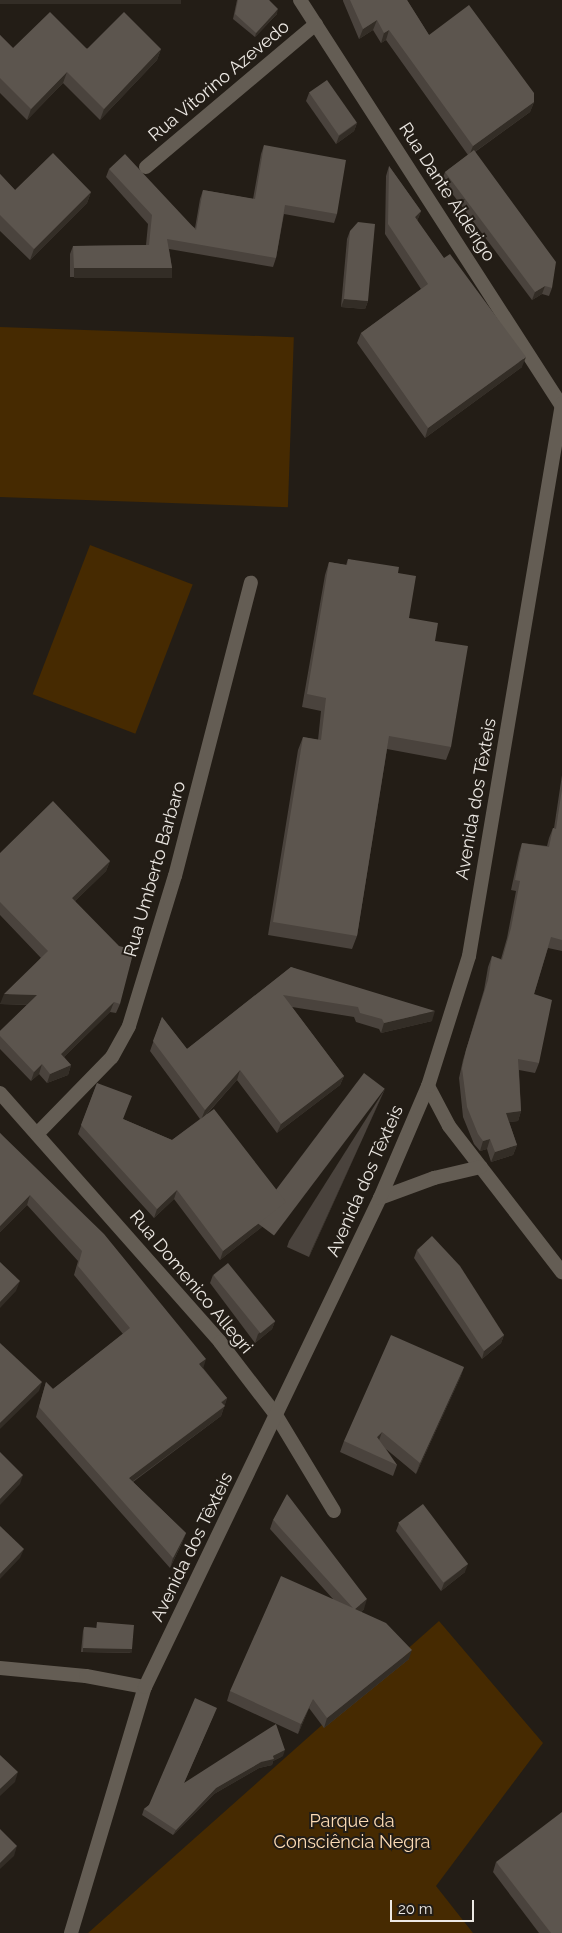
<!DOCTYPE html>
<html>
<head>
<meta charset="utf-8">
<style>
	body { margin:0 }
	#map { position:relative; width:562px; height:1933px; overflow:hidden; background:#231d16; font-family:Raleway,sans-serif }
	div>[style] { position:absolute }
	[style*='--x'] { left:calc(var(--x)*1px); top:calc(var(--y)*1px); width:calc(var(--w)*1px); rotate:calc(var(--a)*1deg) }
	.green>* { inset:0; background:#462a01; transform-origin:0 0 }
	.minor>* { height:14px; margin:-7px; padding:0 7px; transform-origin:7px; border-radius:7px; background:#645d54 }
	.tertiary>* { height:14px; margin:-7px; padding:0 7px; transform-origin:7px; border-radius:7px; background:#645d54 }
	.wall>* { inset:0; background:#4a433d }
	.shaded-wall>* { inset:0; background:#332d26; transform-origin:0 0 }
	.building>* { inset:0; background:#5c554e; transform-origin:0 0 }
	span { translate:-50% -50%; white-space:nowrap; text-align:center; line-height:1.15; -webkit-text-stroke:4px #231d16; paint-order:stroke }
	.street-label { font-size:18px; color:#ece8e3 }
	.park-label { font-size:18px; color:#fcdbb5 }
	.scale { position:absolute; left:390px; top:1900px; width:84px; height:22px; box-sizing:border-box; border:2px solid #ece8e3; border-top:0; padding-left:6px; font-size:15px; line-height:18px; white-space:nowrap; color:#ece8e3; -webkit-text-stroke:4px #231d16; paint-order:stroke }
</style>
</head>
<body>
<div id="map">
	<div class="green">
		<i style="left:0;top:327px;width:294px;height:170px;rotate:2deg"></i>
		<i style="left:90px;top:545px;width:110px;height:160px;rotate:21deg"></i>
		<i style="clip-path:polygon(439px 1621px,543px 1743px,436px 1886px,473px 1933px,88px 1933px)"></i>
	</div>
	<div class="minor">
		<i style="--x:300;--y:0;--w:483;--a:57.2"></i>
		<i style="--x:146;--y:167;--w:222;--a:-40.1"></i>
		<i style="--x:428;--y:1086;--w:45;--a:62.3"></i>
		<i style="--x:449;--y:1126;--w:185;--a:52.3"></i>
		<i style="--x:0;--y:1093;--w:332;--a:48.5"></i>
		<i style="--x:220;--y:1342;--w:92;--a:52.5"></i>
		<i style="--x:276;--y:1415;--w:112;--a:58.9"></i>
		<i style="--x:37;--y:1134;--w:107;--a:-45.8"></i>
		<i style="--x:112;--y:1057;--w:35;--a:-61"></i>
		<i style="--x:129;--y:1026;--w:157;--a:-73"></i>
		<i style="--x:175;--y:876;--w:303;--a:-75.5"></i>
		<i style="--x:380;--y:1198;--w:58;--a:-20.3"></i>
		<i style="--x:434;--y:1178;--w:48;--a:-13.2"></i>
		<i style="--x:0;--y:1668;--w:86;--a:5.3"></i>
		<i style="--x:86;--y:1676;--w:60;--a:10.6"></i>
	</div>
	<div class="tertiary">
		<i style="--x:71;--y:1933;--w:257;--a:-73.3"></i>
		<i style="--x:145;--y:1687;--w:543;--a:-64.33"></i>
		<i style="--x:380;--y:1198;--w:122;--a:-66.8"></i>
		<i style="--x:428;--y:1086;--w:136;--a:-72.5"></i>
		<i style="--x:469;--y:956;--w:560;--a:-80.44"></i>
	</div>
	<div class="wall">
		<i style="clip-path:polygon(237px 0,269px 0,277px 14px,255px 37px,233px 19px)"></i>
		<i style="clip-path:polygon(343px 0,407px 0,429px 35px,534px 102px,530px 112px,475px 152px,552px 288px,549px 296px,542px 294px,532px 300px,442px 180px,445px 172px,468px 155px,386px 40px,381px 43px,373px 30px,359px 39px,343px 1px)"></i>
		<i style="clip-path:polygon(0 35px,13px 48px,161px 49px,157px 60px,100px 120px,63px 83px,27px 120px,0 93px)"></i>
		<i style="clip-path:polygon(309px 93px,357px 123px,354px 131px,336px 144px,306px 101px)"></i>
		<i style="clip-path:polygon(264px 145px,337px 214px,334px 223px,284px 214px,276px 258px,273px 267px,169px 249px,172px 268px,169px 277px,70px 277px,70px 254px,73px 246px,146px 245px,148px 224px,106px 177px,109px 169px,195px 228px,200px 199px,203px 190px,253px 199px,261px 154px)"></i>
		<i style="clip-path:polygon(389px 166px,421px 211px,417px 221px,522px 367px,425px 438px,357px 343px,361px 333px,421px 289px,385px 234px,386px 176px)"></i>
		<i style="clip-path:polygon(0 174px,15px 190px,91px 192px,87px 203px,30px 260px,0 231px)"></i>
		<i style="clip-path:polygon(350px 231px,368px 301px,365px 309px,341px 307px,347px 239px)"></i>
		<i style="clip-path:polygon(348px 559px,398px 573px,409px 618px,435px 641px,451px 747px,446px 760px,387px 749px,357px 936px,352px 949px,268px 935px,298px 750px,303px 737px,318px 740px,321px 711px,302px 707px,325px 575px,329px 562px,346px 565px)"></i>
		<i style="clip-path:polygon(562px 775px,562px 951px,548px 948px,534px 994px,539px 1063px,535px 1073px,519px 1070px,521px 1111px,518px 1121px,509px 1122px,517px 1145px,513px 1155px,491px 1162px,487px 1149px,480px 1151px,474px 1144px,463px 1117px,459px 1078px,463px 1060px,484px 990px,488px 967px,492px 956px,501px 959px,507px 938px,516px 891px,511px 890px,519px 853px,522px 843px,547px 846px,549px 838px,553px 828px,554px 828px)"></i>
		<i style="clip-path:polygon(0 853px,110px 861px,106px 871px,75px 901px,120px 1004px,116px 1013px,110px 1012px,64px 1057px,71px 1065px,68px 1075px,47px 1083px,39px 1074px,31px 1081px,0 1049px,0 1031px,27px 1005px,0 1004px,41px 958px,0 915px)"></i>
		<i style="clip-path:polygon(291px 967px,432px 1021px,381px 1033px,379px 1029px,356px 1022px,354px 1017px,292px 1007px,344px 1076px,340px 1085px,277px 1133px,237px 1080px,207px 1114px,282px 1211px,220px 1260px,174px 1199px,154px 1218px,78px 1134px,97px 1083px,123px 1119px,172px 1140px,200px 1119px,150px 1051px,162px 1017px,187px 1049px)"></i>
		<i style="clip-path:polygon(385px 1089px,309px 1257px,287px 1247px,289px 1241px)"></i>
		<i style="clip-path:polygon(0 1133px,203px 1368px,227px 1398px,221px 1416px,133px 1482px,186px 1533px,182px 1543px,170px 1568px,36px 1417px,46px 1382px,53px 1389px,123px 1334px,74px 1275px,78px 1261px,27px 1205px,0 1232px)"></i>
		<i style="clip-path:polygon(417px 1250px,504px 1335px,501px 1343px,482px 1359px,414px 1258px)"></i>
		<i style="clip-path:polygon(213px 1275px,275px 1321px,272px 1329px,255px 1343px,210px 1283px)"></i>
		<i style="clip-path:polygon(464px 1367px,460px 1378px,416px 1474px,386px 1449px,397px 1465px,393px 1476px,340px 1452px,344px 1441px)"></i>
		<i style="clip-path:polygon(273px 1520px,364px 1609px,361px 1612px,409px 1659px,324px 1728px,309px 1708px,298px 1734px,227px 1701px,230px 1691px,333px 1599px,270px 1529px)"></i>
		<i style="clip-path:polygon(399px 1523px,465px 1572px,441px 1591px,396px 1531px)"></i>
		<i style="clip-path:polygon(97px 1622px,132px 1649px,130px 1653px,81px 1652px,83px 1631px,84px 1627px,96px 1628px)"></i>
		<i style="clip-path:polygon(214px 1714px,184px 1783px,283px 1756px,273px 1761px,272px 1765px,259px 1768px,214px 1794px,173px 1835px,142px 1815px,144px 1809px,149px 1805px)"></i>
		<i style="clip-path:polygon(496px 1862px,562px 1933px,539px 1933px,493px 1872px)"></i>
	</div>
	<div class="shaded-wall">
		<i style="left:0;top:0;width:181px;height:4px"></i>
		<i style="clip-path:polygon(278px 9px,277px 14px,255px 37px,256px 33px)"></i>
		<i style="clip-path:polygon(377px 20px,373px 30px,359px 39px,363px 29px)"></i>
		<i style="clip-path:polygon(389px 30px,386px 40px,381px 43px,384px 33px)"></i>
		<i style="clip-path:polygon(161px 49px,157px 60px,100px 120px,104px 109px)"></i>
		<i style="clip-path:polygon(67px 72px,63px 83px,27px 120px,31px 109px)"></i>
		<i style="clip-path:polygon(534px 102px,530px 112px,469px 156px,473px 146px)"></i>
		<i style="clip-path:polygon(357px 123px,354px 131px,336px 144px,339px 136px)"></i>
		<i style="clip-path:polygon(91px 192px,87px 203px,30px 260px,34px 249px)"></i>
		<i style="clip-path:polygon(421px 211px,417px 221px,415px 217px)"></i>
		<i style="left:74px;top:268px;width:98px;height:10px"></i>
		<i style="clip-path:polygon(545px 286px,542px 294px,532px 300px,535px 292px)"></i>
		<i style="clip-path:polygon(344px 299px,368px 301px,365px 309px,341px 307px)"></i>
		<i style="clip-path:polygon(526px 357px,522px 367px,425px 438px,428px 428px)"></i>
		<i style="clip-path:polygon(110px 861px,106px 871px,68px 908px,72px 898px)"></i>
		<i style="clip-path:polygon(4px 994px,37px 995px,33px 1005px,0 1004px)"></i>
		<i style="clip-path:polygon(114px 1002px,110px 1012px,58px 1063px,61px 1054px)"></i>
		<i style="clip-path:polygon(435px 1011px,432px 1021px,381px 1033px,384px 1023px)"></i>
		<i style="clip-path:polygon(42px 1064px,39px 1074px,31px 1081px,34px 1072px)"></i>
		<i style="clip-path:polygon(71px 1065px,68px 1075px,47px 1083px,50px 1074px)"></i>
		<i style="clip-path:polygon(240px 1070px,237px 1080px,201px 1120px,205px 1110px)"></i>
		<i style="clip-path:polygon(344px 1076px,340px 1085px,277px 1133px,281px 1124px)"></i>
		<i style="clip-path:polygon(385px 1089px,382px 1095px,309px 1257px,311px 1251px)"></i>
		<i style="clip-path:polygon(521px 1111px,518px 1121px,502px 1123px,506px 1113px)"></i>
		<i style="clip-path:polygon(490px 1139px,487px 1149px,480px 1151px,483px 1141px)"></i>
		<i style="clip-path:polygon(517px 1145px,513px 1155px,491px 1162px,495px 1152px)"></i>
		<i style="clip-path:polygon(177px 1190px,174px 1199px,154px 1218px,157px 1209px)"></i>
		<i style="clip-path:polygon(30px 1195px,27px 1205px,0 1232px,0 1226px)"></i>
		<i style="clip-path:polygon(286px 1202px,282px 1211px,220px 1260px,223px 1251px)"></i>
		<i style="clip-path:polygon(20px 1281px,16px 1291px,0 1308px,0 1302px)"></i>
		<i style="clip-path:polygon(275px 1321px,272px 1329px,255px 1343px,258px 1334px)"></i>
		<i style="clip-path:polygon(504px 1335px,501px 1343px,482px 1359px,484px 1351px)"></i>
		<i style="clip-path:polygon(206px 1359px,203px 1369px,199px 1364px)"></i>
		<i style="clip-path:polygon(464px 1367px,460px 1378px,416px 1474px,420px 1463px)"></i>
		<i style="clip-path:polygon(42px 1382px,39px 1391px,0 1429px,0 1423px)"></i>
		<i style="clip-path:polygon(227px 1398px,221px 1416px,125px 1487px,129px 1478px)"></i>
		<i style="clip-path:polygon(382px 1432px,378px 1443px,377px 1437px)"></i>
		<i style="clip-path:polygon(23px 1475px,20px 1484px,0 1505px,0 1499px)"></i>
		<i style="clip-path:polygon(186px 1533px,182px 1543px,170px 1568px,173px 1558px)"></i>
		<i style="clip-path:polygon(24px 1549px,20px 1558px,0 1579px,0 1574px)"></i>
		<i style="clip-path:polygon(468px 1564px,465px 1572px,441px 1591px,444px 1583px)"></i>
		<i style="clip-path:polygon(367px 1599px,364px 1609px,352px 1619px,355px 1609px)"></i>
		<i style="left:83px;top:1648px;width:49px;height:4px;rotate:1deg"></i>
		<i style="clip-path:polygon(412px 1650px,409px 1659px,324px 1728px,327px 1718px)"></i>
		<i style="clip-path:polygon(313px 1699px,309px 1708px,298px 1734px,301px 1724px)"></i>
		<i style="clip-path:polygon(285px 1750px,283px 1756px,273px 1761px,272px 1765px,259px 1768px,214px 1794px,173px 1835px,176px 1830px,216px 1788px,261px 1762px)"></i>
		<i style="clip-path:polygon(18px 1772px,15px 1782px,0 1796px,0 1789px)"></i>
		<i style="clip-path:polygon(17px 1846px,14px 1856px,0 1869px,0 1863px)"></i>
	</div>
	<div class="building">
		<i style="clip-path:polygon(238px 0,269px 0,278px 9px,256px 33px,235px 14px)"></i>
		<i style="clip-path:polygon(350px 0,407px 0,429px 35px,469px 5px,534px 93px,534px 102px,473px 146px,389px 30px,384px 33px,377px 20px,363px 29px)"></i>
		<i style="clip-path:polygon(50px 12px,87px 49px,124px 12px,161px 49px,104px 109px,67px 72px,31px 109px,0 78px,0 35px,13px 48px)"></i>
		<i style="left:327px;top:80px;width:52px;height:22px;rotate:55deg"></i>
		<i style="clip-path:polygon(264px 145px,346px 160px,337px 214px,285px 205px,276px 258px,167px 239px,172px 268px,74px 268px,73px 246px,149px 245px,152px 215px,109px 169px,125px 154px,196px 230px,203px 190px,255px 199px)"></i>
		<i style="clip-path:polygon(474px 150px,556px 262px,552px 288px,545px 286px,535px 292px,445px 172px)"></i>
		<i style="clip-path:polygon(53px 153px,91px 192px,34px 249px,0 215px,0 174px,15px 190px)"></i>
		<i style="clip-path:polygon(389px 166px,421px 211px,415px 217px,444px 258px,450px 254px,526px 357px,428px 428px,361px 333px,428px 284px,388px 224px)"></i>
		<i style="clip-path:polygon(358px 222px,375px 224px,368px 301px,344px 299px,350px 231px)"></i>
		<i style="clip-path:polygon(348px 559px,399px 567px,398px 573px,416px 576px,409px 618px,438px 623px,435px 641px,468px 646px,451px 747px,389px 736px,357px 936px,273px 922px,303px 737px,321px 740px,326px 698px,307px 694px,329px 562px,347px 565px)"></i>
		<i style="clip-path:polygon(562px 789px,562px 940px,551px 937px,534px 994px,552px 1000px,539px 1063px,518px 1059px,521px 1111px,506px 1113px,517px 1145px,495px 1152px,490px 1139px,483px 1141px,478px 1134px,467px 1107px,462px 1068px,466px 1050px,488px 980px,492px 956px,502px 960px,511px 928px,520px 881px,515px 880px,522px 843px,549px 847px,553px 828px,556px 829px)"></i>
		<i style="clip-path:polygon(53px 801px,110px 861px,72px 898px,119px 946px,134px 950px,120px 1004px,114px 1002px,61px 1054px,71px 1065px,50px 1074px,42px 1064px,34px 1072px,0 1036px,0 1031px,37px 995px,4px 994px,48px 951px,0 902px,0 853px)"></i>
		<i style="clip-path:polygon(291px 967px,435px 1011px,384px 1023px,382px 1019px,360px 1013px,358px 1007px,283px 995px,344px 1076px,281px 1124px,240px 1070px,205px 1110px,153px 1041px,162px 1017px,187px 1049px)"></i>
		<i style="left:364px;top:1073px;width:26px;height:184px;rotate:37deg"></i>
		<i style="clip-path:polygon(97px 1083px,132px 1096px,123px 1119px,172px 1140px,214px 1109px,286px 1202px,223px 1251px,177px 1190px,157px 1209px,81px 1125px)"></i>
		<i style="clip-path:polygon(0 1133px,104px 1234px,206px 1359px,199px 1364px,227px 1398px,221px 1402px,225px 1406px,129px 1478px,186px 1533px,173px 1558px,39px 1407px,46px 1382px,53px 1389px,130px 1328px,78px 1266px,82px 1251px,30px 1195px,0 1226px)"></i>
		<i style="clip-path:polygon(432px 1236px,460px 1266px,504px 1335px,484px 1351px,417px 1250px)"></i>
		<i style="clip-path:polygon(0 1262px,20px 1281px,0 1302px)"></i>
		<i style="left:228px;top:1263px;width:75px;height:19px;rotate:51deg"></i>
		<i style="clip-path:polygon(391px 1335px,464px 1367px,420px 1463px,382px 1432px,377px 1437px,397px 1465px,344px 1441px)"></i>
		<i style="clip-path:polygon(0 1343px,42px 1382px,0 1423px)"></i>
		<i style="clip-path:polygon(0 1452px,23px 1475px,0 1499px)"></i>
		<i style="clip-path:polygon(287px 1494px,367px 1599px,355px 1609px,386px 1623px,412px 1650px,327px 1718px,313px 1699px,301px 1724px,230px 1691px,281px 1576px,353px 1608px,273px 1520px)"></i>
		<i style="left:423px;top:1504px;width:75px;height:31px;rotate:53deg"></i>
		<i style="clip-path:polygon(0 1526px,24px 1549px,0 1574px)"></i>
		<i style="clip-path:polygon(97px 1622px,134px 1625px,132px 1649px,83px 1648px,84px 1627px,97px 1628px)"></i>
		<i style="clip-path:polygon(195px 1698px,217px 1708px,184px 1783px,276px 1724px,285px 1750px,273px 1756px,274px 1759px,261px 1762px,216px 1788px,176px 1830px,144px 1809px,149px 1805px)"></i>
		<i style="clip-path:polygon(0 1755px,18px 1772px,0 1789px)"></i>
		<i style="clip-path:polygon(562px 1812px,562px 1933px,551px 1933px,496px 1862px)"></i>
		<i style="clip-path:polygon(0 1829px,17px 1846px,0 1863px)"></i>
	</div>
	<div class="street-label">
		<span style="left:219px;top:81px;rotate:-40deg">Rua Vitorino Azevedo</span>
		<span style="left:447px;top:192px;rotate:57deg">Rua Dante Alderigo</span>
		<span style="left:476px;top:799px;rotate:-80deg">Avenida dos Têxteis</span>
		<span style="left:155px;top:869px;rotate:-74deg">Rua Umberto Barbaro</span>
		<span style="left:365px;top:1181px;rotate:-66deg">Avenida dos Têxteis</span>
		<span style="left:191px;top:1282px;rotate:50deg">Rua Domenico Allegri</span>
		<span style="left:192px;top:1547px;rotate:-64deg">Avenida dos Têxteis</span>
	</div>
	<div class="park-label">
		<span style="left:352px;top:1832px">Parque da<br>Consciência Negra</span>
	</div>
	<div class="scale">20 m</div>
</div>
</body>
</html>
